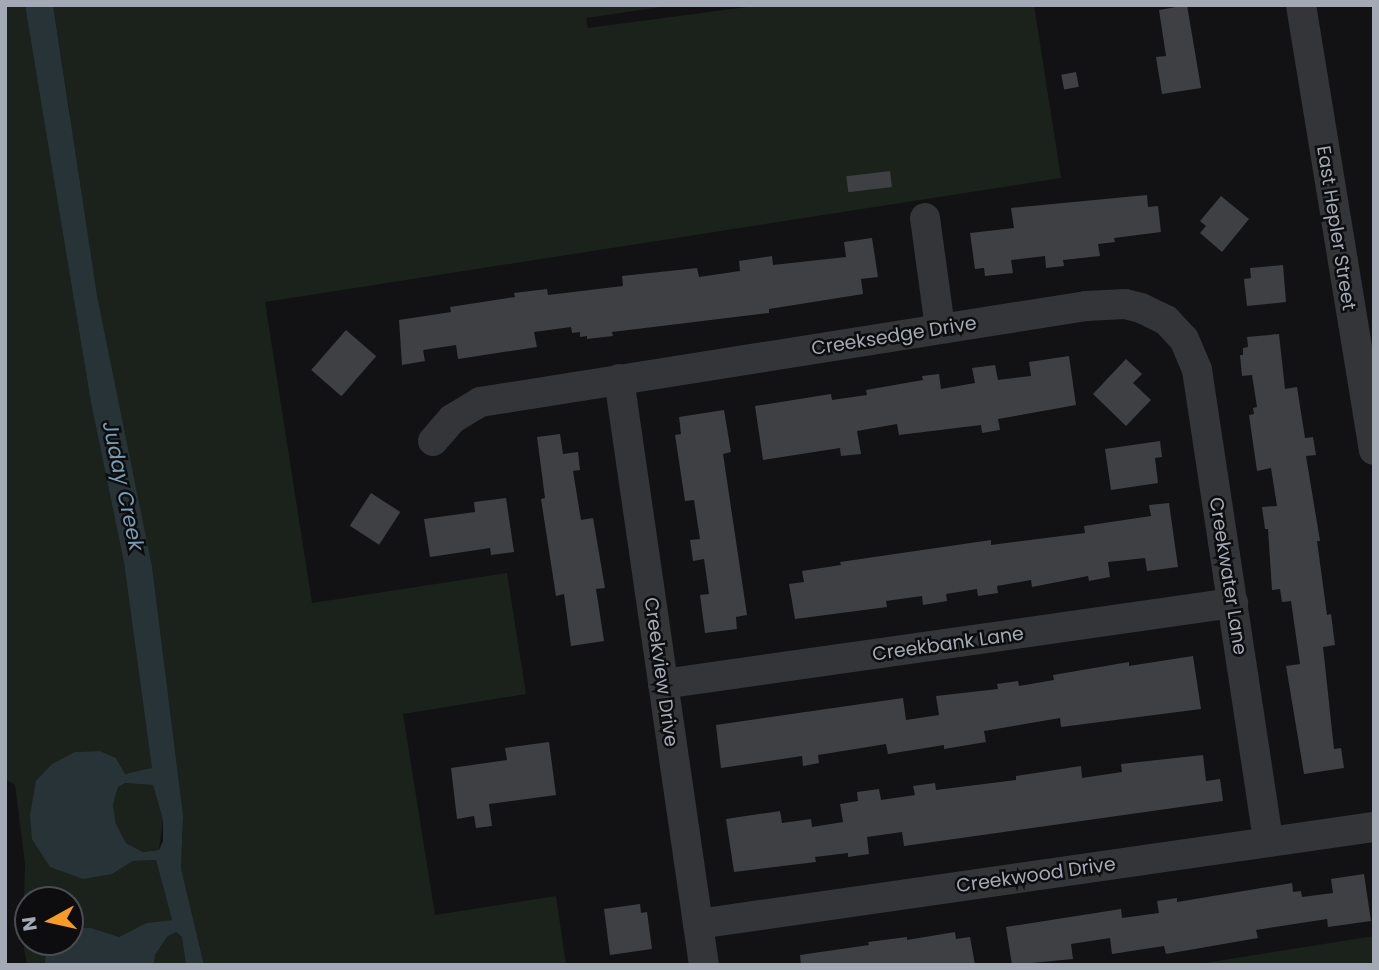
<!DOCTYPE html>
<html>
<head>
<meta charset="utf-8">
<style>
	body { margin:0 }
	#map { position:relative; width:1379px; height:970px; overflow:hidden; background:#121214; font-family:Poppins,sans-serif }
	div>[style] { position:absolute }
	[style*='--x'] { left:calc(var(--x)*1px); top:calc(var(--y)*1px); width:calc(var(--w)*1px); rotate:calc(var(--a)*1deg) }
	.green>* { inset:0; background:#1a221b }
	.water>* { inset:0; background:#283338 }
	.building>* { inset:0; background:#3e4044; transform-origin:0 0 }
	.minor>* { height:30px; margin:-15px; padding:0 15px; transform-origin:15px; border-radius:15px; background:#333539 }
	span { translate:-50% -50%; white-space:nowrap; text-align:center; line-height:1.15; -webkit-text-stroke:5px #0d0d0f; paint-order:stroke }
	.street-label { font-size:19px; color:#a3aab5 }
	.water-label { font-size:21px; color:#799db2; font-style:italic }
	.frame { position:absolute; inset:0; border:7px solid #a3aab5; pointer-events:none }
	.north { position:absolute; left:14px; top:886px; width:70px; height:70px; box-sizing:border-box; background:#0d0d0f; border:2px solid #494c51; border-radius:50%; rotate:262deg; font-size:19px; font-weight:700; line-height:28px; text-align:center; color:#a3aab5 }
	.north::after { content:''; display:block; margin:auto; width:24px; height:32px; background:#f79c28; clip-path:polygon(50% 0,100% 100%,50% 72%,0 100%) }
</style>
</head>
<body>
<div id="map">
	<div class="green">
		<i style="clip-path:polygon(5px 5px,25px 5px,45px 121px,70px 116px,53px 5px,674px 5px,586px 18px,588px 28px,762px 5px,1034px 5px,1061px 178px,265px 302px,312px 603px,507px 573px,526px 694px,403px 714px,435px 915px,556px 896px,566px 965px,204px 965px,181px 868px,183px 816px,152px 769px,125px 774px,116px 758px,100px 751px,75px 752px,112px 874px,133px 861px,156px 860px,172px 920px,146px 923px,119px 937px,91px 928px,70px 927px,70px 900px,28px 900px,28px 942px,46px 942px,45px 965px,27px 965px,23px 942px,25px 863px,15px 785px,5px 779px)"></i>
		<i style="clip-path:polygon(125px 783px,153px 785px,163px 820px,159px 850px,143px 852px,126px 843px,116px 824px,113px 805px,118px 787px)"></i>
		<i style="clip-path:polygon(176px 932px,182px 937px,186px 965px,154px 965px,155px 955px,167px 937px)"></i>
		<i style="clip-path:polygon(1374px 936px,1374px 965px,1192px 965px)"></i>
	</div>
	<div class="water">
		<i style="clip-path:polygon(evenodd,25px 5px,53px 5px,97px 296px,152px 567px,183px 816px,181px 868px,204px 965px,186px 965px,182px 937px,176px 932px,167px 937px,155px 955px,154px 965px,45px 965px,46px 942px,70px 942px,70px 927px,91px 928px,119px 937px,146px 923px,172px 920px,156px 860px,133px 861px,112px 874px,83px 879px,50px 867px,32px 839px,30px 815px,36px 781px,52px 764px,75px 752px,100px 751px,116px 758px,125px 774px,152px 768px,124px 562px,91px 402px,25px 5px,125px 783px,153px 785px,163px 820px,163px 841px,159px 850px,143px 852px,126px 843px,116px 824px,113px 805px,118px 787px,125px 783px)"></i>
	</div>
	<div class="building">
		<i style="clip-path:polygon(1187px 5px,1201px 88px,1162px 94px,1156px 57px,1166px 56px,1159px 10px)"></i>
		<i style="left:1076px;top:72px;width:15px;height:15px;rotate:79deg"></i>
		<i style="left:890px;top:171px;width:16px;height:44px;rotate:83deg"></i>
		<i style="clip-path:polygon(1147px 195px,1148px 207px,1158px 206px,1161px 232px,1114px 238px,1115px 242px,1098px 244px,1100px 256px,1063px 260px,1064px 266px,1046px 268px,1045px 256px,1011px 260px,1013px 273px,985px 276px,984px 268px,975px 269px,970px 233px,1014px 228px,1011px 208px)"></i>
		<i style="clip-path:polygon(1221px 196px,1249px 219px,1222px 252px,1200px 233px,1206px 226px,1200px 221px)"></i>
		<i style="clip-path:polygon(872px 238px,878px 277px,861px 279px,863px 294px,769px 309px,769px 313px,612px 332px,613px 336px,587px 339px,587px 336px,580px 337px,580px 332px,572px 333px,571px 327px,534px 332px,537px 347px,458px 359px,456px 345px,423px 350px,425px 361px,402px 365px,399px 320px,451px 312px,450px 307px,515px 297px,514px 293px,547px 289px,548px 295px,623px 286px,622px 276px,697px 268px,699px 277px,740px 271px,739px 261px,772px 256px,773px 265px,846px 257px,844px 242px)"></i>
		<i style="clip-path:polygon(1283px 265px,1286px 302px,1247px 306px,1244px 279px,1251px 278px,1250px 268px)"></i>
		<i style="left:346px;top:330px;width:40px;height:53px;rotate:41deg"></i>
		<i style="clip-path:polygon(1279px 334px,1285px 389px,1297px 387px,1305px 438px,1313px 437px,1316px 455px,1306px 456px,1320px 541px,1317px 541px,1327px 615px,1331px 614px,1335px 645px,1323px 647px,1334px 749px,1341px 748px,1344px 768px,1304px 774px,1286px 666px,1300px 664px,1291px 601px,1282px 602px,1280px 589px,1272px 590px,1268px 529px,1265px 529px,1262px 507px,1277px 506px,1271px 468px,1257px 471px,1249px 415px,1254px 414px,1253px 408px,1257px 407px,1252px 375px,1242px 376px,1240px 355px,1243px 355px,1243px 348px,1248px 347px,1247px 337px)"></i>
		<i style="clip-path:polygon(1069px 356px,1076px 405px,998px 419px,1000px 430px,982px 433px,981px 425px,899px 435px,897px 424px,857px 431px,861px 454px,841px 456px,840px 448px,763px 460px,755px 406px,831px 394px,832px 400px,867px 395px,866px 390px,923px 380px,922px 376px,939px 374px,941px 389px,975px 383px,972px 368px,995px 365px,998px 380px,1031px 376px,1029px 362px)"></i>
		<i style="clip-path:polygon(1126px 359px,1142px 374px,1133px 383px,1151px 400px,1126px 426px,1093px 394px)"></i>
		<i style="clip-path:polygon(724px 410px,731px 452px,723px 454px,747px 615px,736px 617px,737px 629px,705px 633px,700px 595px,709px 594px,704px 559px,693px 561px,690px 540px,700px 539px,694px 500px,685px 501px,675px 435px,681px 434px,679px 417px)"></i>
		<i style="clip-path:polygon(560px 434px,563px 454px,578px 452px,580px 470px,573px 471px,581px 520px,593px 518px,605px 588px,596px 589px,604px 641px,571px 646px,564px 594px,556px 596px,541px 499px,545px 498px,537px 437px)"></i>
		<i style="clip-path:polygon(1160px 441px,1162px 457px,1155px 458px,1158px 483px,1111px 490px,1105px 449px)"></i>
		<i style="left:371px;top:493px;width:35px;height:39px;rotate:33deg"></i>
		<i style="clip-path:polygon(506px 498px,514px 552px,491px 555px,490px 548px,430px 557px,424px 519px,475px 512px,474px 502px)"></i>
		<i style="clip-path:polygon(1169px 503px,1178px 567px,1147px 571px,1145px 558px,1108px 562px,1110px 577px,1089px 581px,1088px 576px,1032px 587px,1031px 580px,997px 586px,998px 593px,978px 596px,977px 589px,946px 594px,947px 601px,923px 605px,922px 596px,886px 601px,887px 607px,795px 619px,789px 584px,804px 582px,802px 571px,841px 565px,840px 562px,991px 540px,991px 545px,1085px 533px,1084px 526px,1151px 516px,1149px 505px)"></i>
		<i style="clip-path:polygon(1193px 656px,1201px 709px,1061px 727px,1060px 718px,984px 731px,986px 742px,944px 749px,944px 745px,888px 754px,886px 744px,818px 755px,819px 763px,803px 766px,802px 756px,721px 768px,716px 725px,903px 698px,906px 720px,939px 715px,936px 696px,998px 689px,997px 684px,1018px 681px,1019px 686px,1054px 680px,1053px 675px,1129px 662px,1129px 666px)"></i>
		<i style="clip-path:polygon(549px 742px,556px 795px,489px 804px,492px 826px,476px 828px,474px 816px,457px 819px,451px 768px,507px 760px,505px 748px)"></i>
		<i style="clip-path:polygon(1203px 755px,1206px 781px,1220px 779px,1223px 801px,904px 846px,902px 832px,867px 837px,869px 854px,848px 857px,848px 853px,815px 857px,816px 862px,734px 872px,726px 819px,780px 811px,782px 823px,811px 819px,812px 827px,843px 822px,840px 804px,858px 801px,857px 792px,879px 789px,881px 800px,915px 795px,913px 786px,935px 783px,936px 790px,1016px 780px,1016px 776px,1081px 766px,1082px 778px,1122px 772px,1121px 764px)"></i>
		<i style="clip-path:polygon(1364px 874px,1371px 921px,1328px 927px,1327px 919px,1256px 930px,1258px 938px,1166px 954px,1164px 946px,1112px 954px,1110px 938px,1071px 944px,1073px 959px,1012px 965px,1006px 927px,1121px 909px,1122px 918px,1159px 913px,1157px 901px,1177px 898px,1177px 902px,1292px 883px,1293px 892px,1301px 891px,1302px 897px,1333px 893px,1331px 879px)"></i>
		<i style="clip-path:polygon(640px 904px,641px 913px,647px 912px,652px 949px,610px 955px,604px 909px)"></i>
		<i style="clip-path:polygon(955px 932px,956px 939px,970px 937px,975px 965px,801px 965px,800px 955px,869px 945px,868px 942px,907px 937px,907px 940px)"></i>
	</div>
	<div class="minor">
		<i style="--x:1301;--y:5;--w:451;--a:80.7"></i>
		<i style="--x:925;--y:218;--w:111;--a:82.2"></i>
		<i style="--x:619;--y:379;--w:592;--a:81.75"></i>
		<i style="--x:433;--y:441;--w:29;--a:-49"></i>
		<i style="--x:452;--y:419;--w:33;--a:-31"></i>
		<i style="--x:480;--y:402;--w:614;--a:-9"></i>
		<i style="--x:1086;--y:306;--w:39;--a:-3"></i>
		<i style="--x:1125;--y:304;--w:16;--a:14"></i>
		<i style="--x:1141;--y:308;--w:28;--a:26"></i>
		<i style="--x:1166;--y:320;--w:26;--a:47"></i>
		<i style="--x:1184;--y:339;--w:34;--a:67"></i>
		<i style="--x:1197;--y:370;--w:476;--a:81.4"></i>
		<i style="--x:663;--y:684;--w:576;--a:-8.09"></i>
		<i style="--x:698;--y:924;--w:683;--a:-8.17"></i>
	</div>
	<div class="street-label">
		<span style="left:1336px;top:228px;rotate:81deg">East Hepler Street</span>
		<span style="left:894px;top:336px;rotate:-9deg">Creeksedge Drive</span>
		<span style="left:1228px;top:576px;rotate:81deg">Creekwater Lane</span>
		<span style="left:948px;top:644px;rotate:-8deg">Creekbank Lane</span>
		<span style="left:661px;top:672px;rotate:82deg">Creekview Drive</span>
		<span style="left:1036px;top:875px;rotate:-8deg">Creekwood Drive</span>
	</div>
	<div class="water-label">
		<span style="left:123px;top:486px;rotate:78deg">Juday Creek</span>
	</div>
	<div class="frame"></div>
	<div class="north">N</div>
</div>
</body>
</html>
